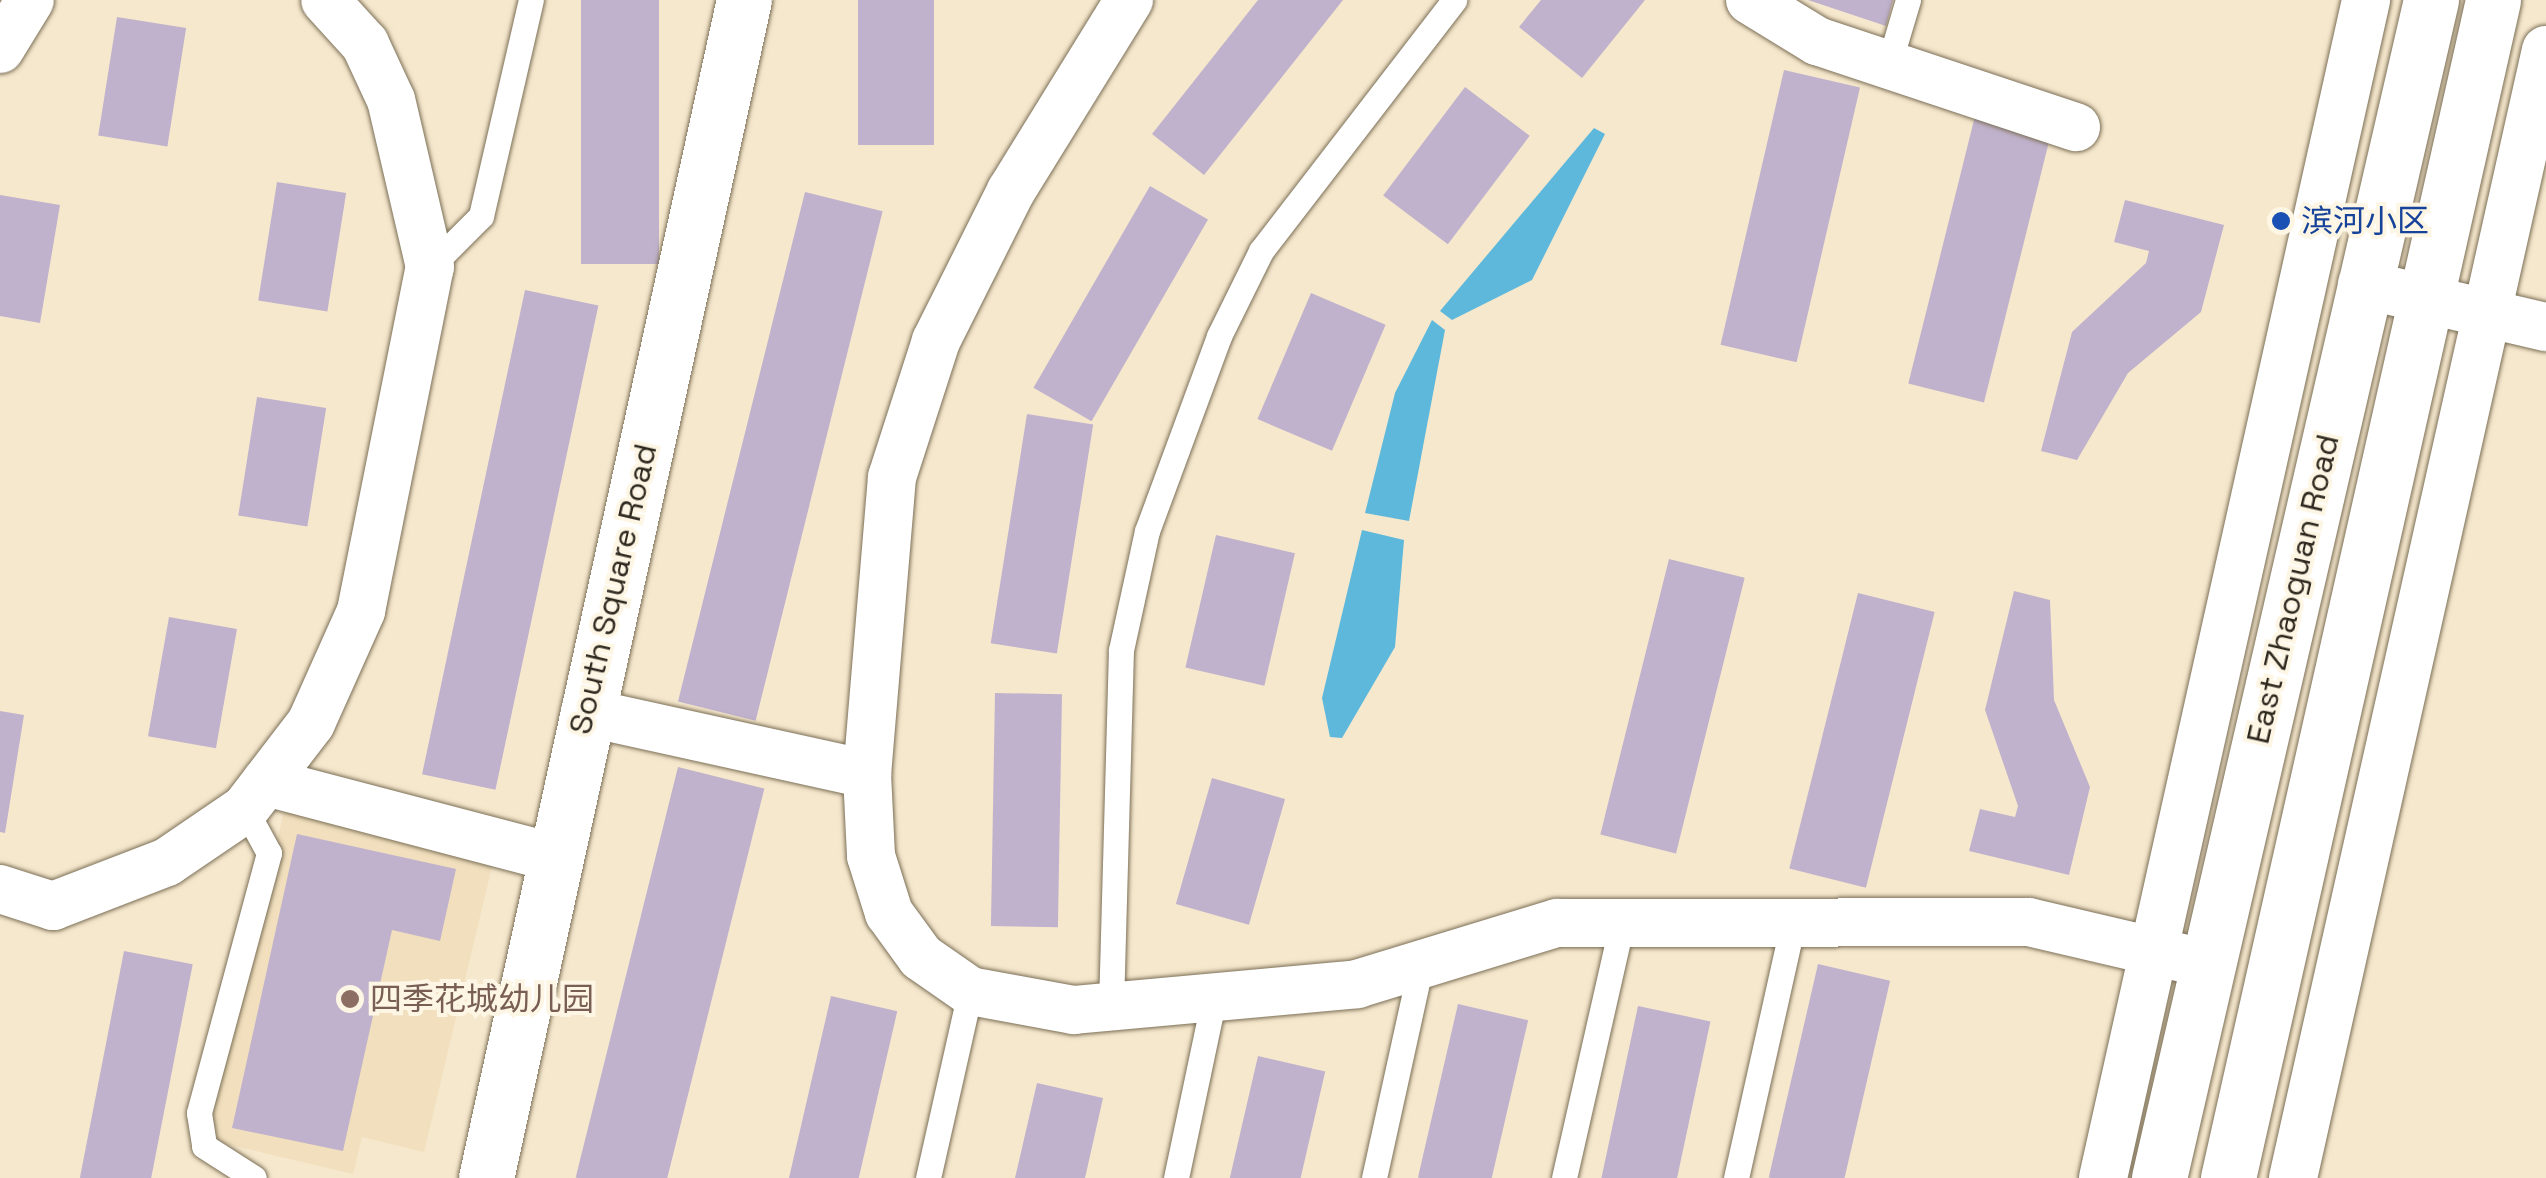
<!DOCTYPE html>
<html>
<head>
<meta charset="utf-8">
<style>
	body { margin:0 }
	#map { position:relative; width:2546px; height:1178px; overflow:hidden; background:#f6e8cd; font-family:"Space Grotesk","Noto Sans SC",sans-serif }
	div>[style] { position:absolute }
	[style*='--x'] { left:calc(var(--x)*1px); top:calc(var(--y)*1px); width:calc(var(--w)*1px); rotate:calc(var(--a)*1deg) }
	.built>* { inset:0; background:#f1dfbd }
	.water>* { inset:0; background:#5db8dc }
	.building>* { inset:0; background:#c0b2cc; transform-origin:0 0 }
	.roads { filter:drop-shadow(0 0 2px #7b6f57) drop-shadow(0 0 2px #7b6f57) }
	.service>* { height:25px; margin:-12.5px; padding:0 12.5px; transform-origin:12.5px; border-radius:12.5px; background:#fff }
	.minor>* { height:48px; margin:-24px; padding:0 24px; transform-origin:24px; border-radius:24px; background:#fff }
	.tertiary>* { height:55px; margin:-27.5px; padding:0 27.5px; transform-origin:27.5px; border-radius:27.5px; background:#fff }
	.primary>* { height:55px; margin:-27.5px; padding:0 27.5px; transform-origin:27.5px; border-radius:27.5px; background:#fff }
	.dots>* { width:28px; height:28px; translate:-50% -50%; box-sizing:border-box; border:5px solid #fef6e5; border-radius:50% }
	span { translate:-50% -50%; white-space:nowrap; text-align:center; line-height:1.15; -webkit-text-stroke:8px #fef6e5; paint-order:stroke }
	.transit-label { font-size:32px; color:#164399 }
	.left { translate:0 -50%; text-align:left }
	.street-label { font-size:32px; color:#2e291f }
	.education-label { font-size:32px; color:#785e54 }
</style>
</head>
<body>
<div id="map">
	<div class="built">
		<i style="clip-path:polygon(284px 812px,493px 862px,424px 1152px,362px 1137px,353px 1174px,206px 1139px)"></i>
	</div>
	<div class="water">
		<i style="clip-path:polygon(1594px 128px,1605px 134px,1532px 280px,1452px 320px,1440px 311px)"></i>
		<i style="clip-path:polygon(1432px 320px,1445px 330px,1409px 521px,1365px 513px,1395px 393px)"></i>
		<i style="clip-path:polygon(1362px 530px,1404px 540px,1395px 647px,1342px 738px,1330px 737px,1322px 698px)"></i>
	</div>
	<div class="building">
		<i style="left:581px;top:0;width:78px;height:264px"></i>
		<i style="left:858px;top:0;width:76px;height:145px"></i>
		<i style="clip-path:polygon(1258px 0,1343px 0,1204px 175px,1152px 134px)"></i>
		<i style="clip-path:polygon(1541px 0,1645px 0,1582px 78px,1519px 27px)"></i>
		<i style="clip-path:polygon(1808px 0,1893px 0,1886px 26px)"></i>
		<i style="left:117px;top:17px;width:70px;height:120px;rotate:9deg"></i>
		<i style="left:1784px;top:70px;width:78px;height:282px;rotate:13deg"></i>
		<i style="left:1465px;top:87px;width:81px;height:136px;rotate:37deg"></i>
		<i style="left:1977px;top:108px;width:78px;height:284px;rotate:14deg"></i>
		<i style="left:277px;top:182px;width:70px;height:120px;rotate:9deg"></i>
		<i style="left:1150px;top:186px;width:67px;height:233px;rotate:30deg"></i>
		<i style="left:805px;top:192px;width:80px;height:525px;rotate:14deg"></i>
		<i style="clip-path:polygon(0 195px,60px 205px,40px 323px,0 316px)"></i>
		<i style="clip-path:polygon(2125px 200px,2224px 225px,2201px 312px,2128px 373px,2077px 460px,2041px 451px,2072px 332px,2146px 263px,2149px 251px,2114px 242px)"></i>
		<i style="left:525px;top:290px;width:75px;height:495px;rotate:12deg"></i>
		<i style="left:1311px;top:293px;width:81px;height:137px;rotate:23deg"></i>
		<i style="left:257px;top:397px;width:70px;height:120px;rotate:9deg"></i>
		<i style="left:1027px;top:414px;width:67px;height:232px;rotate:9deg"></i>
		<i style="left:1216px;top:535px;width:81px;height:136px;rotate:13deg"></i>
		<i style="left:1669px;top:559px;width:78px;height:284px;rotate:14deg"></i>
		<i style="clip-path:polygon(2014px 591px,2050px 600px,2054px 700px,2090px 787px,2069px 875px,1969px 851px,1980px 809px,2015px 817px,2018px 806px,1985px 710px)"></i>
		<i style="left:1858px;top:593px;width:79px;height:284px;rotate:14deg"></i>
		<i style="left:169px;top:617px;width:69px;height:121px;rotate:10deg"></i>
		<i style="left:995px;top:693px;width:67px;height:233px;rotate:1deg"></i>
		<i style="clip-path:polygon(0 711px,24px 715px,5px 833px,0 832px)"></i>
		<i style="left:678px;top:767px;width:89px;height:423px;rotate:14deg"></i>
		<i style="left:1212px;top:778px;width:76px;height:131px;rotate:16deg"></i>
		<i style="clip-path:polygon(297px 834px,456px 869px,440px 941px,392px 930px,343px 1151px,232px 1128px)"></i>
		<i style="left:124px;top:951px;width:70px;height:231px;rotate:11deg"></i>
		<i style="left:1818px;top:964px;width:74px;height:219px;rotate:13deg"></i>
		<i style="left:831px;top:996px;width:68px;height:187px;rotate:13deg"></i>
		<i style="left:1458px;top:1004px;width:72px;height:178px;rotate:13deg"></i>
		<i style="left:1638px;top:1006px;width:74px;height:176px;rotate:12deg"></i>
		<i style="left:1258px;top:1056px;width:69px;height:125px;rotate:13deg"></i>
		<i style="clip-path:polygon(1037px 1083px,1103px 1098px,1085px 1178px,1015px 1178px)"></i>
	</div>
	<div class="roads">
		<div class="service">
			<i style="--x:1888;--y:67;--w:70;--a:-73.4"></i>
			<i style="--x:430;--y:267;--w:72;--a:-45"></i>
			<i style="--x:481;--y:216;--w:222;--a:-77"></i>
			<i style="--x:245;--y:809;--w:50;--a:61.4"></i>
			<i style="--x:269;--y:853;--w:269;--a:105.1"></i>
			<i style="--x:199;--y:1113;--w:33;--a:81"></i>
			<i style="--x:204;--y:1146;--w:59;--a:32.6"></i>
			<i style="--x:1111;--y:1007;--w:357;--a:-88.4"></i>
			<i style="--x:1121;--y:650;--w:122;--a:-77.7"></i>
			<i style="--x:1147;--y:531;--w:208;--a:-69.7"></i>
			<i style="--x:1219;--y:336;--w:95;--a:-63.7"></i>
			<i style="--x:1261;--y:251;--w:317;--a:-52.4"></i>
			<i style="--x:928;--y:1178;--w:192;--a:-77.3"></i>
			<i style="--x:1176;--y:1178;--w:185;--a:-78.1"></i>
			<i style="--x:1374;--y:1178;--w:219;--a:-77.6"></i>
			<i style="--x:1564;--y:1178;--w:262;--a:-77.2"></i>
			<i style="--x:1736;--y:1178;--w:260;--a:-77.4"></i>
		</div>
		<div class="minor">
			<i style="--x:1129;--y:0;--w:225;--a:121.7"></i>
			<i style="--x:1011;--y:191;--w:168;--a:116.6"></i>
			<i style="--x:936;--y:341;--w:143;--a:107.9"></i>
			<i style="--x:892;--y:477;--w:298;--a:94.8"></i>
			<i style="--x:867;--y:774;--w:82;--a:87.2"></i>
			<i style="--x:871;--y:856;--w:60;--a:72.5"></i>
			<i style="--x:889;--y:913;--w:54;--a:54"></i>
			<i style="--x:921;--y:957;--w:60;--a:34.8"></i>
			<i style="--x:970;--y:991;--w:106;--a:10.4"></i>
			<i style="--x:1074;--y:1010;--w:284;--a:-5.2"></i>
			<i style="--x:1357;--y:984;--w:209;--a:-17"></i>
			<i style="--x:1557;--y:923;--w:472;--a:-0.1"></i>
			<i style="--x:2029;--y:922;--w:184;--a:13.2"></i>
			<i style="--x:1750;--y:0;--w:79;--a:31.5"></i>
			<i style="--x:1817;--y:41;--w:273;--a:18.4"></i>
			<i style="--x:0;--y:49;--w:57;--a:-58.5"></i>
			<i style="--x:2362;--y:284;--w:189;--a:13.2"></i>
			<i style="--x:585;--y:712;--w:289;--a:12.4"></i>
			<i style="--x:266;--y:782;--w:296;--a:14.7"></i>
			<i style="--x:0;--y:889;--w:56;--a:17.8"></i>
			<i style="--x:53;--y:906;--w:122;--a:-21.1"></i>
			<i style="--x:167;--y:862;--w:94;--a:-34.2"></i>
			<i style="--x:245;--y:809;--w:108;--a:-52.5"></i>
			<i style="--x:311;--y:723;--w:123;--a:-65.9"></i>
			<i style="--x:361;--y:611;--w:351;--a:-78.7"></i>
			<i style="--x:430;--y:267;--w:171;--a:-103.1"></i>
			<i style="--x:391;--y:100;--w:62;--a:-114.9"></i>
			<i style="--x:365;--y:44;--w:59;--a:-132.3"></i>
			<i style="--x:2103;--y:1178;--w:1207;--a:-77.41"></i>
			<i style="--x:2293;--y:1178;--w:1156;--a:-77.36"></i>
		</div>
		<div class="tertiary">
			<i style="--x:486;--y:1178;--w:1206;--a:-77.65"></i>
		</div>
		<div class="primary">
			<i style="--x:2159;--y:1178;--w:1209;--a:-77"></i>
			<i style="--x:2228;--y:1178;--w:1207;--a:-77.32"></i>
		</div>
	</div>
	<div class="dots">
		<i style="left:2281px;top:221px;background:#1a4fb4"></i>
		<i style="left:350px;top:999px;background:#8d6e63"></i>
	</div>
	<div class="transit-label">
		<span class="left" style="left:2301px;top:221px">滨河小区</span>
	</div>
	<div class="street-label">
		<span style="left:613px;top:589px;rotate:-77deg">South Square Road</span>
		<span style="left:2293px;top:589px;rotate:-77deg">East Zhaoguan Road</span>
	</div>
	<div class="education-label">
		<span class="left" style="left:370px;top:999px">四季花城幼儿园</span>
	</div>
</div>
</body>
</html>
